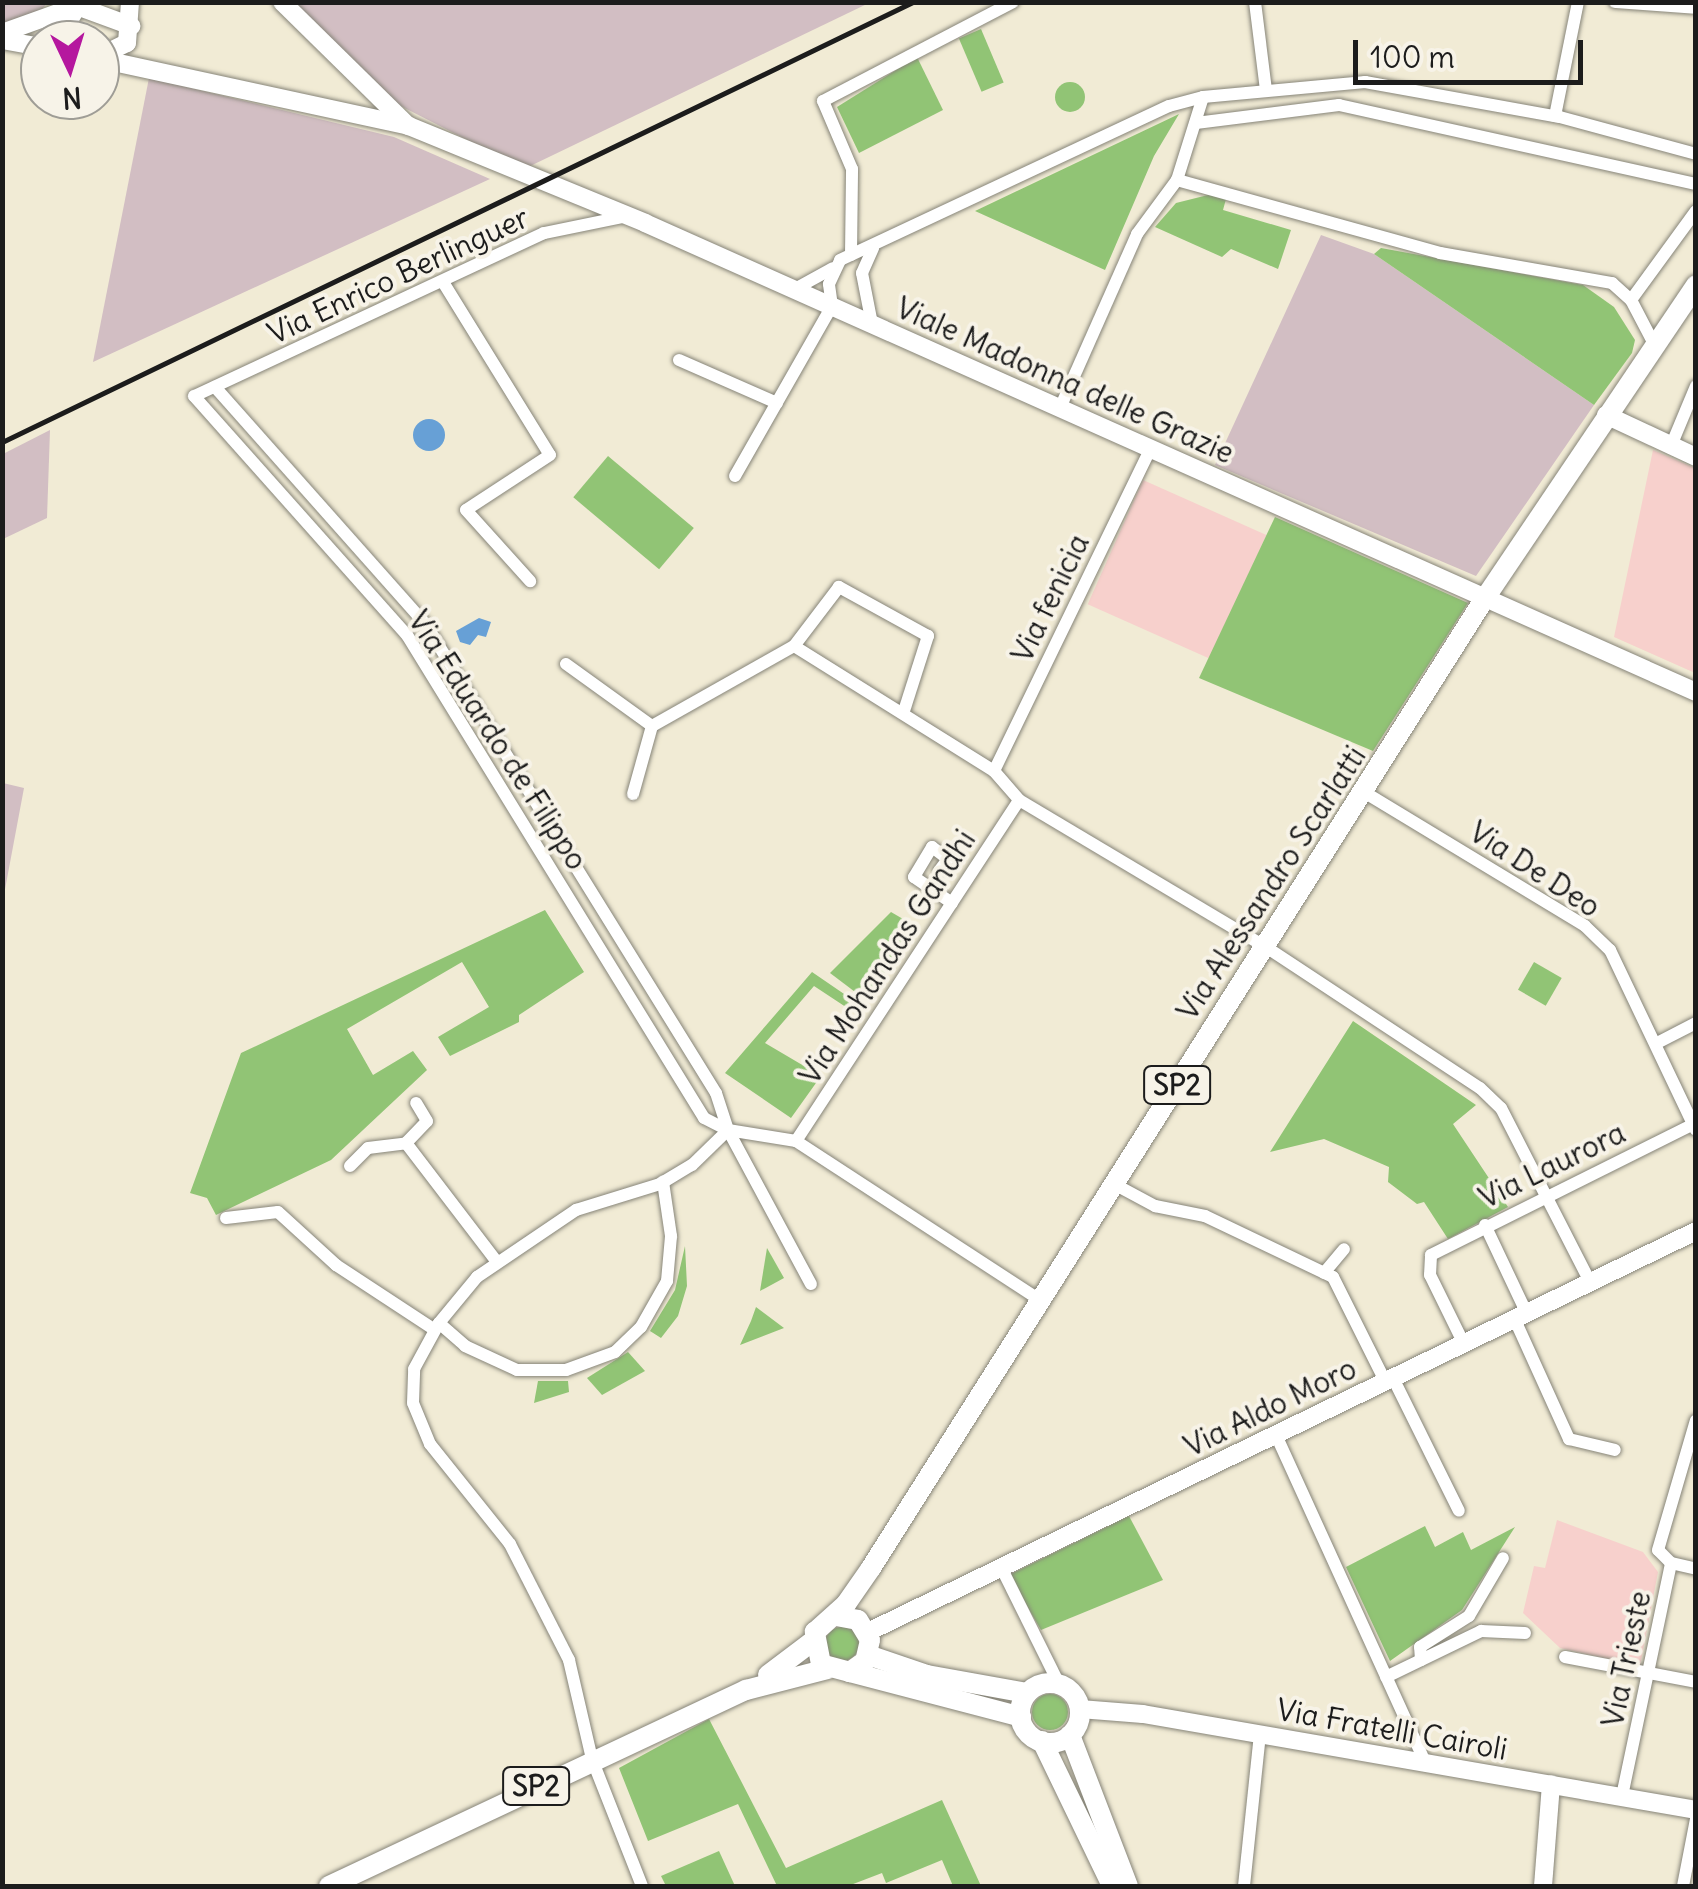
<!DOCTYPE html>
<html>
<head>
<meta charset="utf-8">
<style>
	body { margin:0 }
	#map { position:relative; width:1698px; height:1889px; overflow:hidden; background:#f1ebd5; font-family:Delius,sans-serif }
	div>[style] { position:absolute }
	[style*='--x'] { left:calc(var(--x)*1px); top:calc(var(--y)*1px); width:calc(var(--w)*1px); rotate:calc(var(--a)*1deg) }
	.built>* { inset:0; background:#f7d0cc; transform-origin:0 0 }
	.industrial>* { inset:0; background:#d2bec3 }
	.green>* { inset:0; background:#91c475; transform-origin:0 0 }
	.round { border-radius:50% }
	.water>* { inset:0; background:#67a0d6 }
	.roads { filter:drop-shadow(0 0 2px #868478) drop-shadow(0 0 2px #868478) }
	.street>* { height:12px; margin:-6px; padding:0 6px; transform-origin:6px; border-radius:6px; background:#fff }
	.secondary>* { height:18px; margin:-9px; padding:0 9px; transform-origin:9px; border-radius:9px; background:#fff }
	.primary>* { height:20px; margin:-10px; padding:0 10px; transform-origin:10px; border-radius:10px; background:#fff }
	.primary>.ring { margin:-10px; padding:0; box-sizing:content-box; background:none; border:20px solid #fff; border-radius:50% }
	.rail>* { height:5px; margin:-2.5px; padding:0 2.5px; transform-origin:2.5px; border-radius:2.5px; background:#1c1c1c }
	span { translate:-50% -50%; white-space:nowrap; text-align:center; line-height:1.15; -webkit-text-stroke:8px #f7f3e8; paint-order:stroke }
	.shield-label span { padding:2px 8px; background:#f7f3e8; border:2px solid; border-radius:8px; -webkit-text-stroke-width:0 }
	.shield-label { font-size:28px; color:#1c1c1c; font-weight:700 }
	.street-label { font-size:30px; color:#1c1c1c }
	.frame { position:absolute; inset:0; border:5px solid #1c1c1c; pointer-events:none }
	.north { position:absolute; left:20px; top:20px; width:100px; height:100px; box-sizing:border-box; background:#f7f3e8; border:2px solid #9f9d96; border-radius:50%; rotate:176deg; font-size:28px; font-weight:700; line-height:40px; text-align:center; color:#1c1c1c }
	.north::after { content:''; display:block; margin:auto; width:35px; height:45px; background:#b5179e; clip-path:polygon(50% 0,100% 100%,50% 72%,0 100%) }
	.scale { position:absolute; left:1353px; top:40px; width:230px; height:45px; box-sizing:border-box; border:5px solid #1c1c1c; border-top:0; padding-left:12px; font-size:30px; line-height:35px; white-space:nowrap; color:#1c1c1c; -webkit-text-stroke:8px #f7f3e8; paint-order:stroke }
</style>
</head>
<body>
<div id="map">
	<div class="built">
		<i style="clip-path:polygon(1653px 450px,1695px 468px,1695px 673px,1614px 637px)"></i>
		<i style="left:1143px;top:480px;width:135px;height:136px;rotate:24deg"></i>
		<i style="clip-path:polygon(1557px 1520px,1643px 1552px,1658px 1572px,1640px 1666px,1560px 1648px,1523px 1613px,1534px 1566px,1545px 1568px)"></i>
	</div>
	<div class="industrial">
		<i style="clip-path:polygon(2px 3px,47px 3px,40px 12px,3px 25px)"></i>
		<i style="clip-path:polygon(290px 3px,869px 3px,524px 169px,387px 99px)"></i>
		<i style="clip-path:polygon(149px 78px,394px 137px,490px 179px,93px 362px)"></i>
		<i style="clip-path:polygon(1321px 235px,1374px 254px,1594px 405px,1476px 576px,1215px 465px)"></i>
		<i style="clip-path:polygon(50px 430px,47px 518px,3px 539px,3px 454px)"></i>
		<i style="clip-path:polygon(3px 783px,24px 788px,3px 900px,2px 783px)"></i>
	</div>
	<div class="green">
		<i style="left:981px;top:29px;width:58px;height:24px;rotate:67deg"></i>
		<i style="clip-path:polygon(917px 57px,943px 110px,859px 153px,837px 107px)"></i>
		<i class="round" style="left:1055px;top:82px;width:30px;height:30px"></i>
		<i style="clip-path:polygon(1179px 114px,1154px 156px,1105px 270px,975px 211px)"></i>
		<i style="clip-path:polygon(1212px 194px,1226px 199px,1223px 210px,1291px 230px,1278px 269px,1231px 249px,1222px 257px,1155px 227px,1176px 203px)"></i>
		<i style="clip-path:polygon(1381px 248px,1583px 285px,1614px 307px,1635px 340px,1632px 353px,1594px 405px,1374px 254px)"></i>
		<i style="left:608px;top:456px;width:112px;height:54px;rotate:40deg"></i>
		<i style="clip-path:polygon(1275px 517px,1468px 603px,1373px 751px,1199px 678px)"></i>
		<i style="clip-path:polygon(545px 910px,584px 972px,519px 1015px,519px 1022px,450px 1056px,438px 1037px,489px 1007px,462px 962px,347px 1029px,373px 1075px,413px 1051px,427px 1070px,331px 1160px,216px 1215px,207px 1198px,190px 1193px,241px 1053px)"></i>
		<i style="clip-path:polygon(891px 912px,915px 926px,867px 1001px,830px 973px)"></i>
		<i style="left:1534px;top:962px;width:32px;height:32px;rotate:30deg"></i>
		<i style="clip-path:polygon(812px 972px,866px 1009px,861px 1017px,814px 986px,765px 1043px,821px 1076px,791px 1118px,725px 1073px)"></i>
		<i style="clip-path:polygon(1353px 1021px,1476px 1105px,1453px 1124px,1508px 1207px,1448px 1239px,1424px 1202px,1417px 1204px,1388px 1182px,1389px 1167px,1324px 1139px,1270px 1152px)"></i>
		<i style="clip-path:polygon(685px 1246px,687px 1286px,678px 1316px,661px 1338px,650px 1331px,675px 1290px)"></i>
		<i style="clip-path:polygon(767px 1248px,784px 1278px,760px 1291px)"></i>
		<i style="clip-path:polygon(756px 1307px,784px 1328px,740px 1345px,751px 1321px)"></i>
		<i style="clip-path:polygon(628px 1352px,645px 1371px,602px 1395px,587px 1378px)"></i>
		<i style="clip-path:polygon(538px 1381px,568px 1381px,569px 1392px,534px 1403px)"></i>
		<i style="clip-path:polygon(1129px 1516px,1163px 1580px,1041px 1630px,1009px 1575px)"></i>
		<i style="clip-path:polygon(1425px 1526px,1435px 1547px,1463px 1532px,1471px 1550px,1515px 1527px,1462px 1610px,1390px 1661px,1346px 1567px)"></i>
		<i class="round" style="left:825px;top:1627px;width:34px;height:34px"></i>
		<i class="round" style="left:1032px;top:1694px;width:36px;height:36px"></i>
		<i style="clip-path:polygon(709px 1719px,786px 1868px,942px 1800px,981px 1886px,953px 1886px,942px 1860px,886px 1883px,882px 1873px,848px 1886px,777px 1886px,738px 1804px,648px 1841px,619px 1768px)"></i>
		<i style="clip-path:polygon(719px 1851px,735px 1886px,666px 1886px,661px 1876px)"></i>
	</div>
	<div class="water">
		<i class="round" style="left:413px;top:419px;width:32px;height:32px"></i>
		<i style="clip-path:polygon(479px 618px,491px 622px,486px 637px,478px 635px,470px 645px,460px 642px,456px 631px)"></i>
	</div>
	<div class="roads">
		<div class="street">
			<i style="--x:1255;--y:2;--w:89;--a:82.9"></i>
			<i style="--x:1615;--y:2;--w:81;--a:4.2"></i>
			<i style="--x:1555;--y:116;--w:116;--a:-78.6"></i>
			<i style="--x:1196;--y:123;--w:144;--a:-7.2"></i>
			<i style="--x:1339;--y:105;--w:366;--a:12.5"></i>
			<i style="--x:1177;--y:180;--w:273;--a:15.5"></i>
			<i style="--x:1440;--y:253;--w:175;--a:9.9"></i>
			<i style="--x:1612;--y:283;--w:25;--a:42"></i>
			<i style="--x:627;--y:216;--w:85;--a:168.4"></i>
			<i style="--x:544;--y:233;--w:386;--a:155"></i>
			<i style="--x:194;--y:396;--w:320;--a:48.3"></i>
			<i style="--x:407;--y:635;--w:567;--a:58.41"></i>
			<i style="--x:704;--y:1118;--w:27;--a:27"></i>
			<i style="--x:728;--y:1130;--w:69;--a:9.2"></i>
			<i style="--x:796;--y:1141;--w:291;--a:33.1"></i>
			<i style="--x:851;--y:255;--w:86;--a:-89.3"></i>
			<i style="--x:852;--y:169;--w:74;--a:-113.1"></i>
			<i style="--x:823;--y:101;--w:214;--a:-27.5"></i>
			<i style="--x:443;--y:282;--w:203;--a:58.3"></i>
			<i style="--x:550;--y:455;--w:100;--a:146.8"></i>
			<i style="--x:466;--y:510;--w:96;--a:48"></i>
			<i style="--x:795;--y:289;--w:43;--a:-28.9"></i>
			<i style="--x:872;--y:324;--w:52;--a:-101.1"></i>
			<i style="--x:862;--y:273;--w:27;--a:-66"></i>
			<i style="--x:1653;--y:342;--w:47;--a:-117.6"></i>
			<i style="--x:1631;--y:300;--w:110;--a:-53.9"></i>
			<i style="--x:679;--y:360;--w:107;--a:23.7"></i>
			<i style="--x:215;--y:387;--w:318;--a:48.4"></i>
			<i style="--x:426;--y:625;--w:551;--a:58.22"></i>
			<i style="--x:716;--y:1093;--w:39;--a:72"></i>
			<i style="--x:728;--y:1130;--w:175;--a:61.7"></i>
			<i style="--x:1060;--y:408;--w:190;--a:-66.1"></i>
			<i style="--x:1137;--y:234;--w:67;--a:-53.5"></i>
			<i style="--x:1177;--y:180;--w:87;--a:-72.6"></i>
			<i style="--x:1671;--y:446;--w:65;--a:-67.4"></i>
			<i style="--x:735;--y:476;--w:196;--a:-60.3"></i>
			<i style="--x:832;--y:306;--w:22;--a:-98"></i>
			<i style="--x:829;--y:284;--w:26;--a:-65"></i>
			<i style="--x:840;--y:260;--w:363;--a:-25.1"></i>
			<i style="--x:1169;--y:106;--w:35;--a:-15"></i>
			<i style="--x:1203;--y:97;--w:163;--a:-5.3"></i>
			<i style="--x:1365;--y:82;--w:198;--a:10.2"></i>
			<i style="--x:1560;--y:117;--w:141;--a:15.2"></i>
			<i style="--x:566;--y:664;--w:106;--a:35.8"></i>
			<i style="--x:652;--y:726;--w:163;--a:-29.4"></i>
			<i style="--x:904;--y:711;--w:79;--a:-72.3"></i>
			<i style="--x:928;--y:636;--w:102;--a:-151.2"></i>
			<i style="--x:839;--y:587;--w:74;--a:127.3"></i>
			<i style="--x:794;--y:646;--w:236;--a:32"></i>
			<i style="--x:994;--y:771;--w:38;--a:49"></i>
			<i style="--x:1019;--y:800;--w:287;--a:30.8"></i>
			<i style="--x:1266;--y:947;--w:256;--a:33.4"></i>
			<i style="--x:1480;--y:1088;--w:29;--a:44"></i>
			<i style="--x:1501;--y:1108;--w:195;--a:62.9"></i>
			<i style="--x:994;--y:771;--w:359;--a:-64.1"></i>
			<i style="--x:1364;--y:792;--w:258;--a:31.2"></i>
			<i style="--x:1585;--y:926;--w:35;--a:44"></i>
			<i style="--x:1610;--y:950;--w:199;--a:64.5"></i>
			<i style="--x:633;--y:794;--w:71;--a:-74.4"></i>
			<i style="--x:939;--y:871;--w:15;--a:-53"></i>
			<i style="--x:948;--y:859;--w:20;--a:-143"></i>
			<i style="--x:932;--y:847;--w:35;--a:121"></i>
			<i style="--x:914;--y:877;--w:46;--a:34.4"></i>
			<i style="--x:1657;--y:1043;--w:44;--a:-27.1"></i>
			<i style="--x:796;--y:1141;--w:407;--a:-56.8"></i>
			<i style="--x:406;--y:1143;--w:30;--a:-46"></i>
			<i style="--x:427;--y:1121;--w:21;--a:-121"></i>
			<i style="--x:350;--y:1166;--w:25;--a:-45"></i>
			<i style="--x:368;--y:1148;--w:38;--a:-7"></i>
			<i style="--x:406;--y:1143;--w:150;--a:52.6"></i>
			<i style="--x:1114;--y:1184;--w:47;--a:28.2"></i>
			<i style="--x:1155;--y:1206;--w:51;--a:11.3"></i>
			<i style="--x:1205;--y:1216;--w:142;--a:25.5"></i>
			<i style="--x:1333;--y:1277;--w:116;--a:63.4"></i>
			<i style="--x:226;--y:1218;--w:52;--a:-6.6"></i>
			<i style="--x:278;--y:1212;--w:79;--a:42.4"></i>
			<i style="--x:336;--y:1265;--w:118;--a:33.3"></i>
			<i style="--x:1485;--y:1225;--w:98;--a:64.7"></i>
			<i style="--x:1324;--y:1273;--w:31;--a:-50"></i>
			<i style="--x:1515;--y:1320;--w:131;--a:65.6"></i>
			<i style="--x:1569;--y:1439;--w:47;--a:13.4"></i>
			<i style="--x:439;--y:1323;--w:35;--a:41"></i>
			<i style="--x:465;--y:1346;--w:57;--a:24.8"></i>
			<i style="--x:517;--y:1370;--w:49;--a:0"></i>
			<i style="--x:566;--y:1370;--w:52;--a:-20.2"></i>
			<i style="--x:615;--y:1352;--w:36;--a:-44"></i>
			<i style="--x:641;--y:1327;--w:53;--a:-60.5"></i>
			<i style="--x:667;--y:1281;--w:45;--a:-84.9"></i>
			<i style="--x:671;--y:1236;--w:55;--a:-98.4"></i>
			<i style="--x:1464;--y:1344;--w:77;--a:-116.2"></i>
			<i style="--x:1430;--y:1275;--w:20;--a:-87"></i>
			<i style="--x:1431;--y:1255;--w:296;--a:-26.5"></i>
			<i style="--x:1393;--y:1378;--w:148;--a:63.6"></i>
			<i style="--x:1276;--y:1435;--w:359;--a:65.5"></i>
			<i style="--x:1671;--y:1563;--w:26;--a:13"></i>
			<i style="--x:1001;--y:1567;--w:131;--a:63.6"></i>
			<i style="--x:1565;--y:1657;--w:133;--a:10.8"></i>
			<i style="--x:1421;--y:1660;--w:13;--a:-94"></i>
			<i style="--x:1420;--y:1647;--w:58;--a:-32.3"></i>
			<i style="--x:1469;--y:1616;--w:67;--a:-59.6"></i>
			<i style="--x:1386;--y:1677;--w:106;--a:-25.8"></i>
			<i style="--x:1481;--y:1631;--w:44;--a:2.6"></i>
			<i style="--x:1622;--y:1796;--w:238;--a:-78.1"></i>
			<i style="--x:1671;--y:1563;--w:18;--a:-135"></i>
			<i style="--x:1658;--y:1550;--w:135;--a:-73.7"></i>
			<i style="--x:642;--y:1886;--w:136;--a:-111.5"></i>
			<i style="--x:592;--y:1759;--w:102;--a:-103.1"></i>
			<i style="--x:569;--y:1660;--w:130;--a:-117"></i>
			<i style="--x:510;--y:1544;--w:128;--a:-128.7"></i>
			<i style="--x:430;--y:1444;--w:44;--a:-112.5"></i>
			<i style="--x:413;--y:1403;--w:34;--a:-88"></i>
			<i style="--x:414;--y:1369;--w:52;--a:-61.5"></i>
			<i style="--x:439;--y:1323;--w:60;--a:-50.4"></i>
			<i style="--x:477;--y:1277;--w:120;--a:-34.1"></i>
			<i style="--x:576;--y:1210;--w:88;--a:-17.2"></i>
			<i style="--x:660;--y:1184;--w:37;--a:-31"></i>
			<i style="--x:692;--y:1165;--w:50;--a:-44.2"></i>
			<i style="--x:1244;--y:1886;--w:153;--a:-84"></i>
			<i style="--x:1683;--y:1886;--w:68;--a:-79"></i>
		</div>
		<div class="secondary">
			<i style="--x:282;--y:2;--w:177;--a:44.5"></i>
			<i style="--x:2;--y:33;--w:80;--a:-19.8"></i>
			<i style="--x:77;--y:6;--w:58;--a:20.3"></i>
			<i style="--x:2;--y:40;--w:39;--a:10"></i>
			<i style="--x:72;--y:40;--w:18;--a:-103"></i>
			<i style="--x:68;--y:22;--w:17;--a:-59"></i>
			<i style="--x:100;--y:56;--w:30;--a:-26"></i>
			<i style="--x:127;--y:43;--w:41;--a:-85.8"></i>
			<i style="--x:100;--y:59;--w:316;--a:12.2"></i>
			<i style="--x:409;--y:126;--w:255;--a:22.3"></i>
			<i style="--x:645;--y:223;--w:1151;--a:24.05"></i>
			<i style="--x:1606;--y:415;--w:99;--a:25"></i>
			<i style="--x:868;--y:1632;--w:920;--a:-25.84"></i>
			<i style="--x:1080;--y:1709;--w:63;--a:4.5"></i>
			<i style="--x:1143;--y:1714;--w:561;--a:9.85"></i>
			<i style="--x:1543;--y:1886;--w:102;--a:-85.5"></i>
		</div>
		<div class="primary">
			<i style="--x:836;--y:1616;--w:22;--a:10"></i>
			<i style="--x:858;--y:1620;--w:23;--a:59"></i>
			<i style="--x:870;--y:1640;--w:22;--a:103"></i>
			<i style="--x:865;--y:1661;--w:19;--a:144"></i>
			<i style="--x:850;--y:1672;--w:30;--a:-165"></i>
			<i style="--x:821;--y:1664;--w:33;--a:-101"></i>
			<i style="--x:815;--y:1632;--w:42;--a:-42.1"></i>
			<i style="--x:846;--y:1604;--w:44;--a:-55.2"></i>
			<i style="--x:871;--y:1568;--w:1144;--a:-57.67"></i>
			<i style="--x:1483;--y:601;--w:381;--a:-56"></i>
			<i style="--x:868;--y:1655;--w:62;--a:18.7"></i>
			<i style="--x:927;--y:1675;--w:102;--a:10.2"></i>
			<i style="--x:850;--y:1672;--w:177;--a:14.7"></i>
			<i style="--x:768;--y:1675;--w:56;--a:-37.1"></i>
			<i class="ring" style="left:1020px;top:1683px;width:40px;height:40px"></i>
			<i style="--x:1070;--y:1735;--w:162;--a:69"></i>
			<i style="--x:1042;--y:1741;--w:161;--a:64.2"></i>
			<i style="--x:329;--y:1886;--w:461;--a:-25.2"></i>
			<i style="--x:746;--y:1690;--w:84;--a:-14.5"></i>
		</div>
	</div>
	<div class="rail">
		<i style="--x:2;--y:442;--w:1012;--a:-25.78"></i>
	</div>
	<div class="shield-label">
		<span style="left:1177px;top:1085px">SP2</span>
		<span style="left:536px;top:1786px">SP2</span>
	</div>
	<div class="street-label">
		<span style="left:398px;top:275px;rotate:-25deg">Via Enrico Berlinguer</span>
		<span style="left:1065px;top:380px;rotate:24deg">Viale Madonna delle Grazie</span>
		<span style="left:1050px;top:598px;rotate:-64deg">Via fenicia</span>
		<span style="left:498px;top:740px;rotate:57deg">Via Eduardo de Filippo</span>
		<span style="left:1535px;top:869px;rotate:33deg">Via De Deo</span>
		<span style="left:1271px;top:883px;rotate:-57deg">Via Alessandro Scarlatti</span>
		<span style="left:887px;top:957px;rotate:-57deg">Via Mohandas Gandhi</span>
		<span style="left:1552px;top:1165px;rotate:-26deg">Via Laurora</span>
		<span style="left:1270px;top:1407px;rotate:-26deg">Via Aldo Moro</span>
		<span style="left:1626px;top:1659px;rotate:-78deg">Via Trieste</span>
		<span style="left:1392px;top:1729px;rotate:10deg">Via Fratelli Cairoli</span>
	</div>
	<div class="frame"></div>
	<div class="north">N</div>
	<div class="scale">100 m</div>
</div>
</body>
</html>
